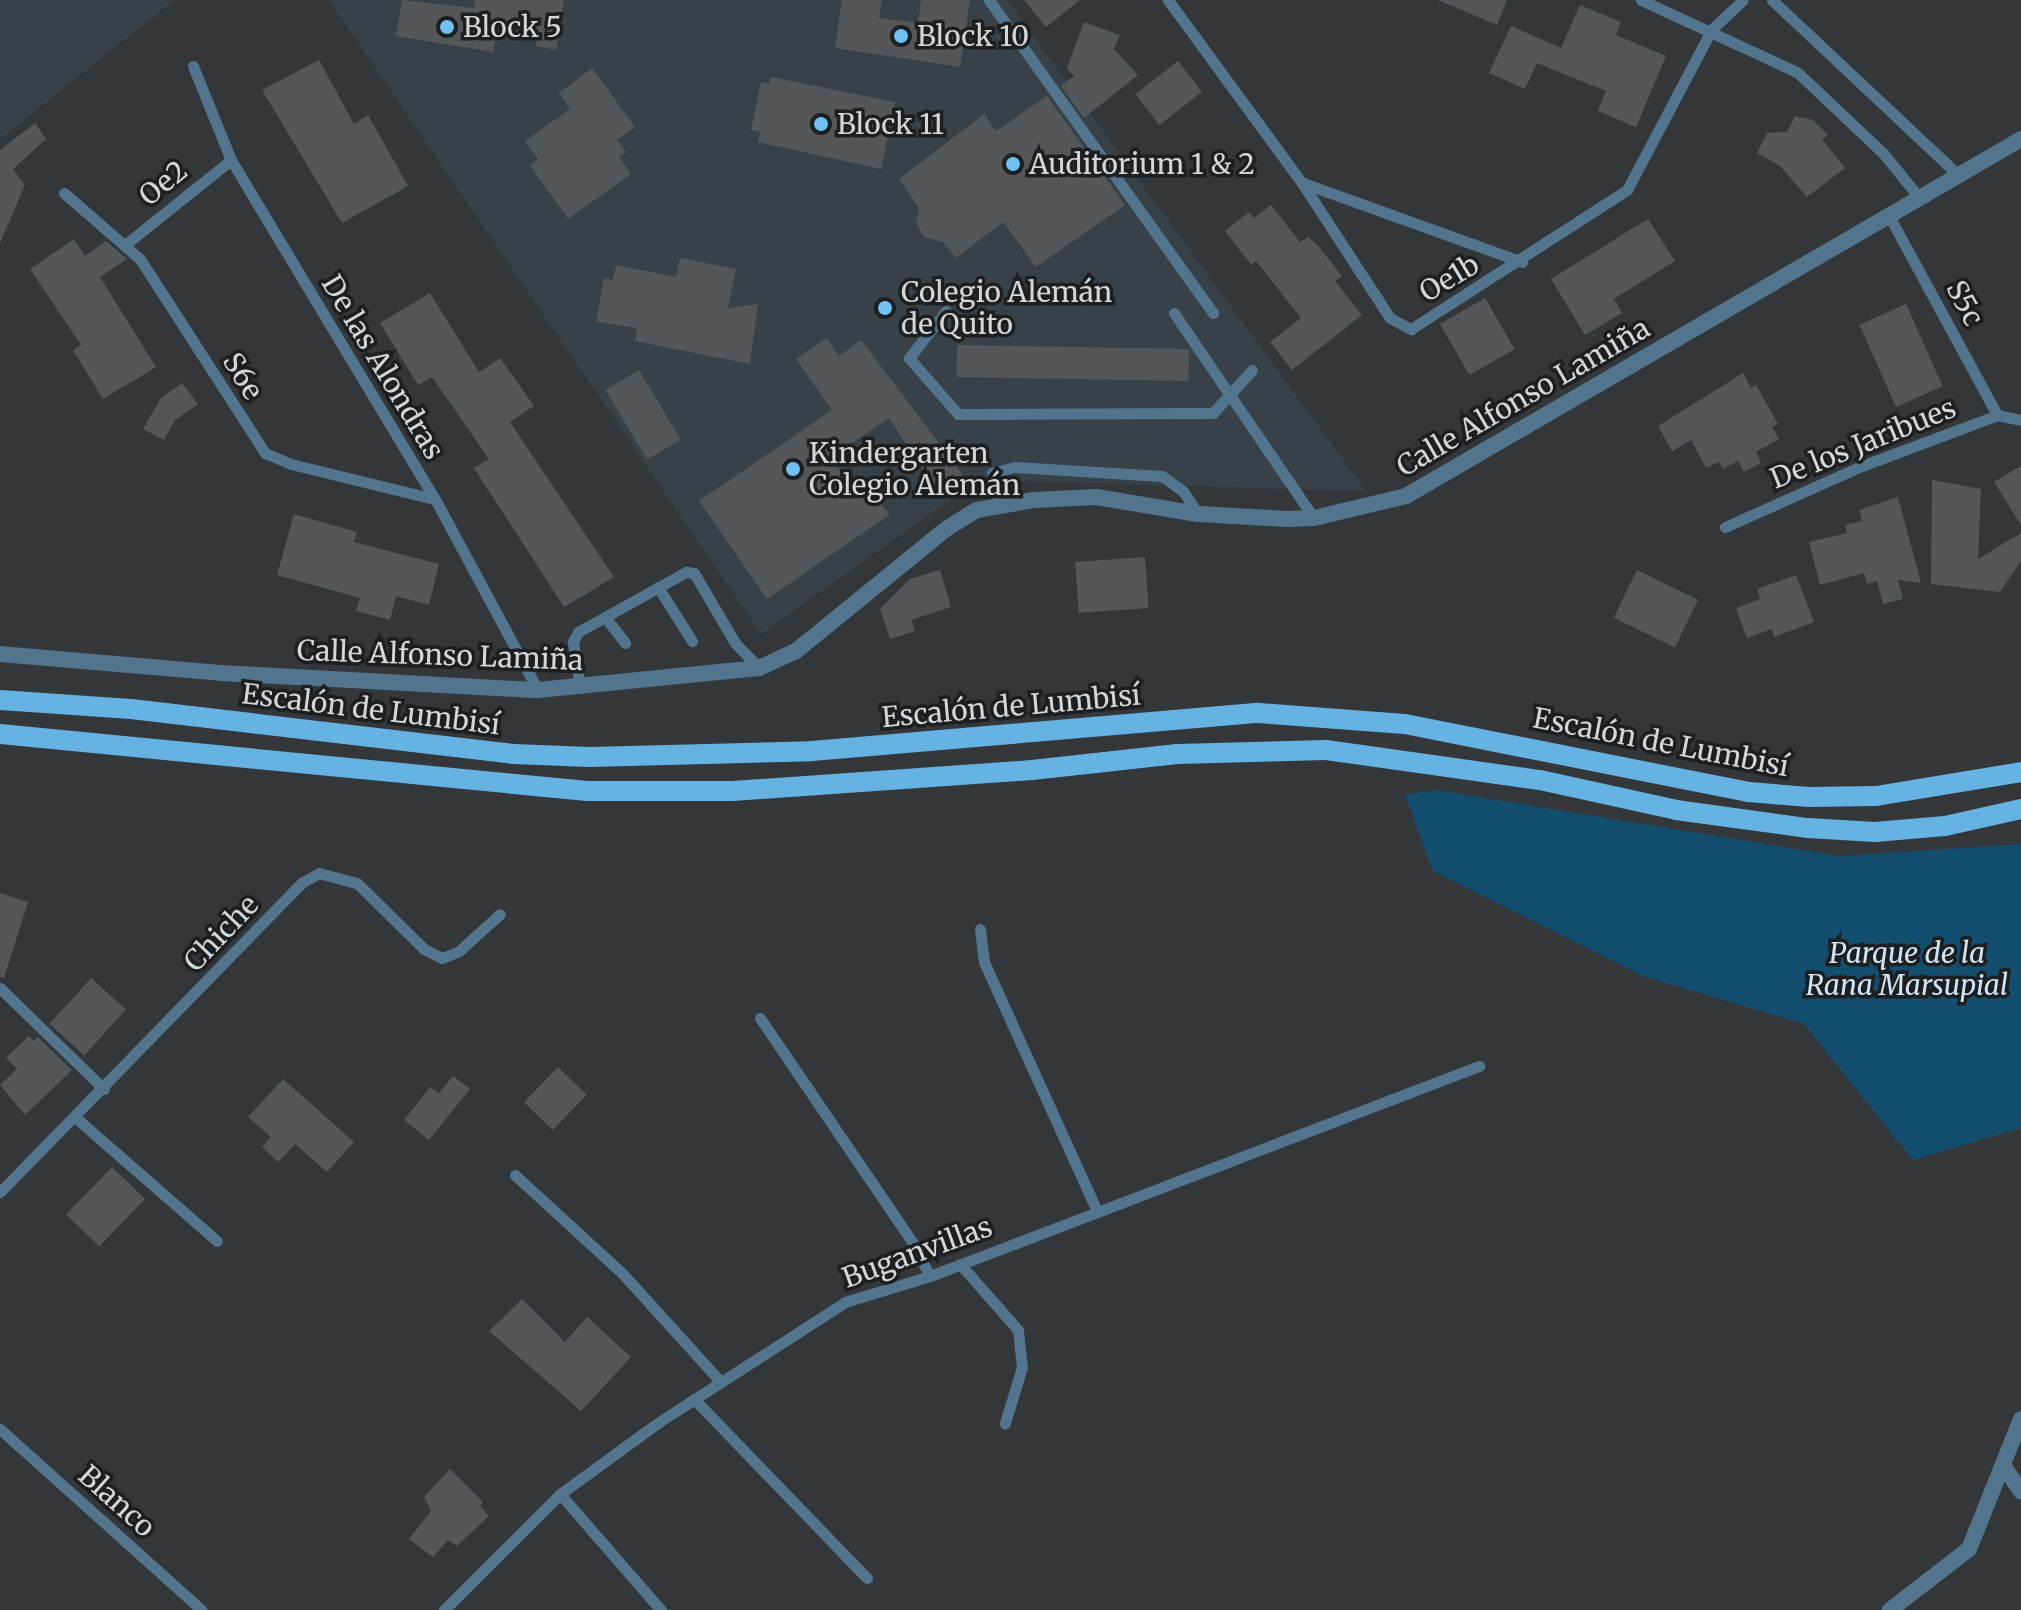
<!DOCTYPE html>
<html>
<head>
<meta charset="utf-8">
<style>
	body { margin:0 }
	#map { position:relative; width:2021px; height:1610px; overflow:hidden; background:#33373a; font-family:Merriweather,serif }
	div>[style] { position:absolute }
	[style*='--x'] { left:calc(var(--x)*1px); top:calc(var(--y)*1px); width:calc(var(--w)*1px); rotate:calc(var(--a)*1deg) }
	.built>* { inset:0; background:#374147 }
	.green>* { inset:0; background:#144e6f }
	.building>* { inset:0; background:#53575a; transform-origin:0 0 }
	.service>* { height:11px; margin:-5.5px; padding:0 5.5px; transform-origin:5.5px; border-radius:5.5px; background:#52758d }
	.minor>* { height:16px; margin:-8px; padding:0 8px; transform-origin:8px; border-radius:8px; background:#52758d }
	.tertiary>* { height:16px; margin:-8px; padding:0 8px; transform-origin:8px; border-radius:8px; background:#52758d }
	.primary>* { height:20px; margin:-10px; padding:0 10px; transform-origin:10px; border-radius:10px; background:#66b2e3 }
	.dots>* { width:22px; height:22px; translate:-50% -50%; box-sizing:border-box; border:4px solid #1c1e20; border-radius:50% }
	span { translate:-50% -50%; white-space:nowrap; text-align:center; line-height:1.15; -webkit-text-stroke:7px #1c1e20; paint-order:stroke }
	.poi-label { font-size:28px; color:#d4d7d9 }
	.left { translate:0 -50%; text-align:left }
	.street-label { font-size:28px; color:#d4d7d9 }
	.park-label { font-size:28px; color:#d0e6f5; font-style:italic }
</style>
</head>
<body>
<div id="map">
	<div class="built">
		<i style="clip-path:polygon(0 0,175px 0,0 139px)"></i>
		<i style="clip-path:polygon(329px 0,1007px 0,1366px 491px,978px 480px,761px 634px)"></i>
	</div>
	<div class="green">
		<i style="clip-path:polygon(1436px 790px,1839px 856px,2021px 844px,2021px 1128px,1913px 1160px,1804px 1024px,1643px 976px,1433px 871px,1405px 795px)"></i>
	</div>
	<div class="building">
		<i style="clip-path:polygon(402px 0,474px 8px,475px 0,564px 0,556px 50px,536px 46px,538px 30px,498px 24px,493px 52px,396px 36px)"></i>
		<i style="clip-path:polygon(842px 0,882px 0,879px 18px,918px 23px,921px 0,970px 0,960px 67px,835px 48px)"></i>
		<i style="clip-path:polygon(1024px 0,1080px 0,1046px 27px)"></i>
		<i style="clip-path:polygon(1438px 0,1507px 0,1497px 25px)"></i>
		<i style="clip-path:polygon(1580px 5px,1621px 22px,1616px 35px,1666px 56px,1636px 127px,1598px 111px,1606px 91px,1537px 63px,1525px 89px,1489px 73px,1511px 26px,1561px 48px)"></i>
		<i style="clip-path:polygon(1084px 22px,1120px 35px,1114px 49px,1138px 75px,1084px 118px,1061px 86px,1074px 76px,1067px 68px)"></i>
		<i style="clip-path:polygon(319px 60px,354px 124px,368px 115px,408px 186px,342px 223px,262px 90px)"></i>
		<i style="left:1178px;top:61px;width:39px;height:54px;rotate:52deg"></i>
		<i style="clip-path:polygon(592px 68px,635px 127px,617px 140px,626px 152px,619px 157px,631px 174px,568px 219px,530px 165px,538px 159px,525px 141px,570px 109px,559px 93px)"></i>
		<i style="clip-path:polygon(771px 77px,895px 102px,881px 169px,758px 142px,760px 132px,751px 130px,761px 82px,769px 84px)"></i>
		<i style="clip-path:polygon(1047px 96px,1125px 205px,1036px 267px,1003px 222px,956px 258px,943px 242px,924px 237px,916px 223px,919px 208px,899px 179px,984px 114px,996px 131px)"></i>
		<i style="clip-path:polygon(1795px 116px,1813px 120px,1828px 135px,1822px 139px,1845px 168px,1807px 197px,1780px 166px,1757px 153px,1767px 133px,1787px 132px)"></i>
		<i style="clip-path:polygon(35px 123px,46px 139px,13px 169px,25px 185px,0 243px,0 150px)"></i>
		<i style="clip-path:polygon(1271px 205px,1300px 242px,1308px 237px,1319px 247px,1342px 276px,1335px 281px,1362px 315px,1292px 370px,1270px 342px,1301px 318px,1256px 261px,1251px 265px,1225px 231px,1249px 212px,1254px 218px)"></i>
		<i style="clip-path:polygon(1648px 219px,1675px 261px,1614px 299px,1622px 313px,1585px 335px,1551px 279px)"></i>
		<i style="clip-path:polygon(74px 239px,85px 256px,106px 241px,127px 259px,100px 277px,156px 367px,103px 399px,73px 350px,81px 345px,30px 269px)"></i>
		<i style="clip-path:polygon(680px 258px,736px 269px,728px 308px,758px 304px,750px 364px,635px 341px,637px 328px,596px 322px,604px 278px,613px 280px,616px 265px,676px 277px)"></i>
		<i style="clip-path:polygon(430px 293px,479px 372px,500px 358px,534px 406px,510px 422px,614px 577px,564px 607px,474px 468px,489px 459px,432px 377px,418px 385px,380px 323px)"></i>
		<i style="left:1485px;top:298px;width:59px;height:52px;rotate:60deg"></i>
		<i style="left:1906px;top:304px;width:90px;height:51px;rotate:66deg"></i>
		<i style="clip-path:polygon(827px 338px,839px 356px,861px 340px,966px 479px,941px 497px,889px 418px,831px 457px,853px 489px,865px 481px,889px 515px,767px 599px,699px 501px,832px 410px,796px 359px)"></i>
		<i style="left:957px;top:345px;width:232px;height:32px;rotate:1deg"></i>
		<i style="left:639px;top:370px;width:81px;height:39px;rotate:59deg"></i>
		<i style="clip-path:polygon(1743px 373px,1751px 388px,1756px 385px,1778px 424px,1772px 427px,1779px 439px,1756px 452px,1761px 463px,1744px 472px,1738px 461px,1723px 469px,1719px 462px,1706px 468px,1691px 440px,1672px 451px,1658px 426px)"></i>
		<i style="clip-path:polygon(182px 383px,198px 404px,175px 420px,164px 440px,143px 429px,161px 398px)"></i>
		<i style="clip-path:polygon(2021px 466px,2021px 525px,1994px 482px)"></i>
		<i style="clip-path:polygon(1932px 480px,1981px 489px,1978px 559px,2021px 533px,2021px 561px,2000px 592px,1931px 584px)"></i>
		<i style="clip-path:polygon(1898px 497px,1921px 583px,1898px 580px,1903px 599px,1883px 604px,1877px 581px,1867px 584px,1864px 573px,1820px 585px,1809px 542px,1847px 533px,1845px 525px,1862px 521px,1859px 510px)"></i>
		<i style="clip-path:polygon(294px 514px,357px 532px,354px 542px,439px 564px,429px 605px,396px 596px,390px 620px,356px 611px,360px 598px,277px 575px)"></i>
		<i style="left:1145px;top:557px;width:51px;height:70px;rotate:86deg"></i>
		<i style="clip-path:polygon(940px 570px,951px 607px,911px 620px,915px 631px,890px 639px,880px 609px,910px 579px)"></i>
		<i style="left:1637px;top:570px;width:68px;height:53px;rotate:26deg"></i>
		<i style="clip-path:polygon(1796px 575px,1814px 622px,1774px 637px,1772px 629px,1747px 638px,1736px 608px,1760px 599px,1757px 589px)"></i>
		<i style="clip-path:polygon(0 893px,28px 902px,4px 978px,0 977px)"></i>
		<i style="left:91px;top:978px;width:47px;height:62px;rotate:42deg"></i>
		<i style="clip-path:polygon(29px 1036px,34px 1041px,38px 1037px,72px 1070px,25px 1115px,0 1085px,17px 1069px,6px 1058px)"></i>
		<i style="left:558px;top:1067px;width:40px;height:49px;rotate:44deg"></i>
		<i style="clip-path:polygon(453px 1076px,470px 1089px,429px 1140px,404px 1120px,430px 1087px,439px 1093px)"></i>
		<i style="clip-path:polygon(283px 1079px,354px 1142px,327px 1172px,295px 1144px,278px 1162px,262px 1147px,271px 1137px,248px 1117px)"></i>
		<i style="left:112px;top:1167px;width:46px;height:66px;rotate:44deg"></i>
		<i style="clip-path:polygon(522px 1299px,565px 1342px,587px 1317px,631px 1357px,581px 1411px,489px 1331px)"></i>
		<i style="clip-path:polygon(450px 1469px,483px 1502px,480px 1506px,489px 1516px,457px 1546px,448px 1540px,433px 1557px,409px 1539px,431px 1511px,424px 1497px)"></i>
	</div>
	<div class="service">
		<i style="--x:989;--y:0;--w:385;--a:54.4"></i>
		<i style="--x:1168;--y:0;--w:227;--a:53.8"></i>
		<i style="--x:1302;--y:183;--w:161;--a:56.9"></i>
		<i style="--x:1390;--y:318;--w:24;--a:28"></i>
		<i style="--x:1411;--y:329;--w:257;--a:-32.8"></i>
		<i style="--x:1627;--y:190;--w:182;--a:-62.2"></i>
		<i style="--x:1712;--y:29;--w:42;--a:-43.1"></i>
		<i style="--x:1641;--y:0;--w:172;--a:24.8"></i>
		<i style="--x:1797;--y:72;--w:118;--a:43.3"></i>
		<i style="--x:1883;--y:153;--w:55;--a:50.9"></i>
		<i style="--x:1772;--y:0;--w:254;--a:43.2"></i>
		<i style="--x:193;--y:66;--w:101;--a:68"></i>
		<i style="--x:231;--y:160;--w:396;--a:59"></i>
		<i style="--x:435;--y:499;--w:217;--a:61.7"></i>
		<i style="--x:1303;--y:183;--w:233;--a:19.8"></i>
		<i style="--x:64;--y:193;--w:101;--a:41"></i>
		<i style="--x:140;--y:259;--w:231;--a:57.2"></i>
		<i style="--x:265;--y:453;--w:28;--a:23"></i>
		<i style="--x:291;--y:464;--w:148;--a:13.7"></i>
		<i style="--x:1888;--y:214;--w:229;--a:61.5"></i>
		<i style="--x:126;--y:244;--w:134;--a:-38.7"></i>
		<i style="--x:946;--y:311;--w:60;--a:128.2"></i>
		<i style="--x:909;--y:358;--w:74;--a:48.8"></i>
		<i style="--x:958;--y:414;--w:255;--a:-0.2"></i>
		<i style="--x:1213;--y:413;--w:58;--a:-47.8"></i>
		<i style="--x:1174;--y:313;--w:248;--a:55.7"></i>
		<i style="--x:1000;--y:504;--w:32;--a:-104"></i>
		<i style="--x:992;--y:473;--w:24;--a:-15"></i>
		<i style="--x:1015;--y:467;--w:147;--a:3.5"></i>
		<i style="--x:1162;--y:476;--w:26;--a:36"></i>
		<i style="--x:1183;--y:491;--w:27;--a:57"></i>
		<i style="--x:1725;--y:527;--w:147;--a:-24.1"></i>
		<i style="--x:1859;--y:467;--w:147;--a:-20.6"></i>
		<i style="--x:1997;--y:415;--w:25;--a:12"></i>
		<i style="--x:658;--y:587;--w:64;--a:57.8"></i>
		<i style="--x:605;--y:617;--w:33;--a:52"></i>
		<i style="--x:580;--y:688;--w:47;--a:-98.7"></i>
		<i style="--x:573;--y:642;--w:11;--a:-63"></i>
		<i style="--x:578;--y:632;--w:124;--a:-29.1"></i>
		<i style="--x:686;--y:572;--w:8;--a:7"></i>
		<i style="--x:694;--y:573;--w:81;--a:59.6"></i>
		<i style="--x:735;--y:643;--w:35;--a:46"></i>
		<i style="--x:980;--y:929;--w:33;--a:83"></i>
		<i style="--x:984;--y:962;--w:271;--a:65.6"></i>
		<i style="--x:0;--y:988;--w:145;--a:44.2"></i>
		<i style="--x:760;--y:1018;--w:272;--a:55.8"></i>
		<i style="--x:913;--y:1243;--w:37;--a:63"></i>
		<i style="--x:76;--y:1118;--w:187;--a:41.1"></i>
		<i style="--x:515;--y:1175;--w:145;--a:42.5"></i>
		<i style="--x:622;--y:1273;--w:147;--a:47.8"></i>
		<i style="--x:0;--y:1192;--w:433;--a:-45.7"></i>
		<i style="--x:303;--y:882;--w:18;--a:-29"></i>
		<i style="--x:319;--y:873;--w:39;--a:15"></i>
		<i style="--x:357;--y:883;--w:94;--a:44.6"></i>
		<i style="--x:424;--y:949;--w:20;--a:27"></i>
		<i style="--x:442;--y:958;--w:18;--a:-22"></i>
		<i style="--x:459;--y:951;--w:55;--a:-42.1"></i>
		<i style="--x:960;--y:1264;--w:88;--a:48.7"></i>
		<i style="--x:1018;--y:1330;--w:37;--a:84"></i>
		<i style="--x:1022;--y:1367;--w:59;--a:106.9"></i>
		<i style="--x:694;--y:1399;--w:249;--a:46"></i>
		<i style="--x:0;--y:1429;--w:271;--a:41.9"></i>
		<i style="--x:560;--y:1494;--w:154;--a:49"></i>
		<i style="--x:444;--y:1610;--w:164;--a:-45"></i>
		<i style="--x:560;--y:1494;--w:122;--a:-36"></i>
		<i style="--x:659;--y:1422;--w:221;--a:-32.8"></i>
		<i style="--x:845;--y:1302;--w:89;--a:-17"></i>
		<i style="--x:930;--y:1276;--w:588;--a:-20.93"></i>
	</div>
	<div class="minor">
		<i style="--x:2003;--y:1465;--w:32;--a:56"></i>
		<i style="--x:1890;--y:1610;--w:100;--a:-37.7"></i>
		<i style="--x:1969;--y:1549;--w:140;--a:-68.2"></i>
	</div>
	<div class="tertiary">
		<i style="--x:0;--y:654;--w:221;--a:4.9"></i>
		<i style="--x:220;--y:673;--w:318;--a:3.1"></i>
		<i style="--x:538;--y:690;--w:222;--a:-5.7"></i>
		<i style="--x:759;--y:668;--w:41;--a:-24.7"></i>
		<i style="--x:796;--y:651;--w:193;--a:-39.1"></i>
		<i style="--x:946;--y:529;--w:36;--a:-32"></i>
		<i style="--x:977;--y:510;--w:58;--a:-10"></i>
		<i style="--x:1034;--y:500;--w:62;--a:-2.8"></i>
		<i style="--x:1096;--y:497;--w:103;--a:9.5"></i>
		<i style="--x:1198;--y:514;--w:90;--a:3.2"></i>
		<i style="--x:1288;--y:519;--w:26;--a:-2"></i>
		<i style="--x:1314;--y:518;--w:95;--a:-13.4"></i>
		<i style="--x:1406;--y:496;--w:711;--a:-30.13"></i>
	</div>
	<div class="primary">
		<i style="--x:0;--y:700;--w:131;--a:3.9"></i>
		<i style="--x:131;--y:709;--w:385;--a:6.7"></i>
		<i style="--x:513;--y:754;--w:77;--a:2.2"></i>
		<i style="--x:590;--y:757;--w:222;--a:-1.5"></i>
		<i style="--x:812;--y:751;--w:448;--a:-4.9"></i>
		<i style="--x:1258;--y:713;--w:147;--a:4.3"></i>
		<i style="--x:1405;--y:724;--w:351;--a:11.2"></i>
		<i style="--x:1749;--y:792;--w:60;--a:4.8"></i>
		<i style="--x:1809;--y:797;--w:67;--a:-0.9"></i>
		<i style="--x:1876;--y:796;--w:147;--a:-9.4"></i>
		<i style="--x:0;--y:734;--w:590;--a:5.55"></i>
		<i style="--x:587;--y:791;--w:146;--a:0"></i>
		<i style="--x:733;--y:791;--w:300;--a:-4"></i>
		<i style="--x:1032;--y:770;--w:146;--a:-6.3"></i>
		<i style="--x:1177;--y:754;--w:149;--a:-1.5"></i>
		<i style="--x:1326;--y:750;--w:216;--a:8"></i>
		<i style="--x:1540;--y:780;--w:139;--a:12.4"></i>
		<i style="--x:1676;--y:810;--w:133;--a:7.8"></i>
		<i style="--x:1808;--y:828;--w:67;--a:3.4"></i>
		<i style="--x:1875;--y:832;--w:70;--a:-4.9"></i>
		<i style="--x:1945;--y:826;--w:78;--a:-12.6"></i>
	</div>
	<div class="dots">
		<i style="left:447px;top:27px;background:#71c1f5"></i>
		<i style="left:901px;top:36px;background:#71c1f5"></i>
		<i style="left:821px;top:124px;background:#71c1f5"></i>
		<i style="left:1013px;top:164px;background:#71c1f5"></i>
		<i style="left:885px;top:308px;background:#71c1f5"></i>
		<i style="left:793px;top:469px;background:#71c1f5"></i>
	</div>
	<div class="poi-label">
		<span class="left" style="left:463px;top:27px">Block 5</span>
		<span class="left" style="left:917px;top:36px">Block 10</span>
		<span class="left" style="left:837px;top:124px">Block 11</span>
		<span class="left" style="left:1029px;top:164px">Auditorium 1 &amp; 2</span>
		<span class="left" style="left:901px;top:308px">Colegio Alemán<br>de Quito</span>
		<span class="left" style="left:809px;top:469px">Kindergarten<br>Colegio Alemán</span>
	</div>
	<div class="street-label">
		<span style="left:163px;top:183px;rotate:-39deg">Oe2</span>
		<span style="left:1449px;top:278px;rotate:-31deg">Oe1b</span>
		<span style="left:1965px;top:303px;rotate:62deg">S5c</span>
		<span style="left:383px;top:367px;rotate:59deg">De las Alondras</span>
		<span style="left:243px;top:376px;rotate:58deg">S6e</span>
		<span style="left:1523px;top:397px;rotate:-30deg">Calle Alfonso Lamiña</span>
		<span style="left:1863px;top:443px;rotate:-22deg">De los Jaribues</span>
		<span style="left:440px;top:655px;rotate:2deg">Calle Alfonso Lamiña</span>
		<span style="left:1011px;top:706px;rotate:-5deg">Escalón de Lumbisí</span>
		<span style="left:371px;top:709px;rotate:7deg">Escalón de Lumbisí</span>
		<span style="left:1661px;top:742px;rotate:11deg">Escalón de Lumbisí</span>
		<span style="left:221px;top:933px;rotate:-46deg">Chiche</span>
		<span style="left:917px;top:1252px;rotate:-20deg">Buganvillas</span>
		<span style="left:117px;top:1501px;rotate:42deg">Blanco</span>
	</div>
	<div class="park-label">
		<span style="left:1907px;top:969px">Parque de la<br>Rana Marsupial</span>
	</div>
</div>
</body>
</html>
